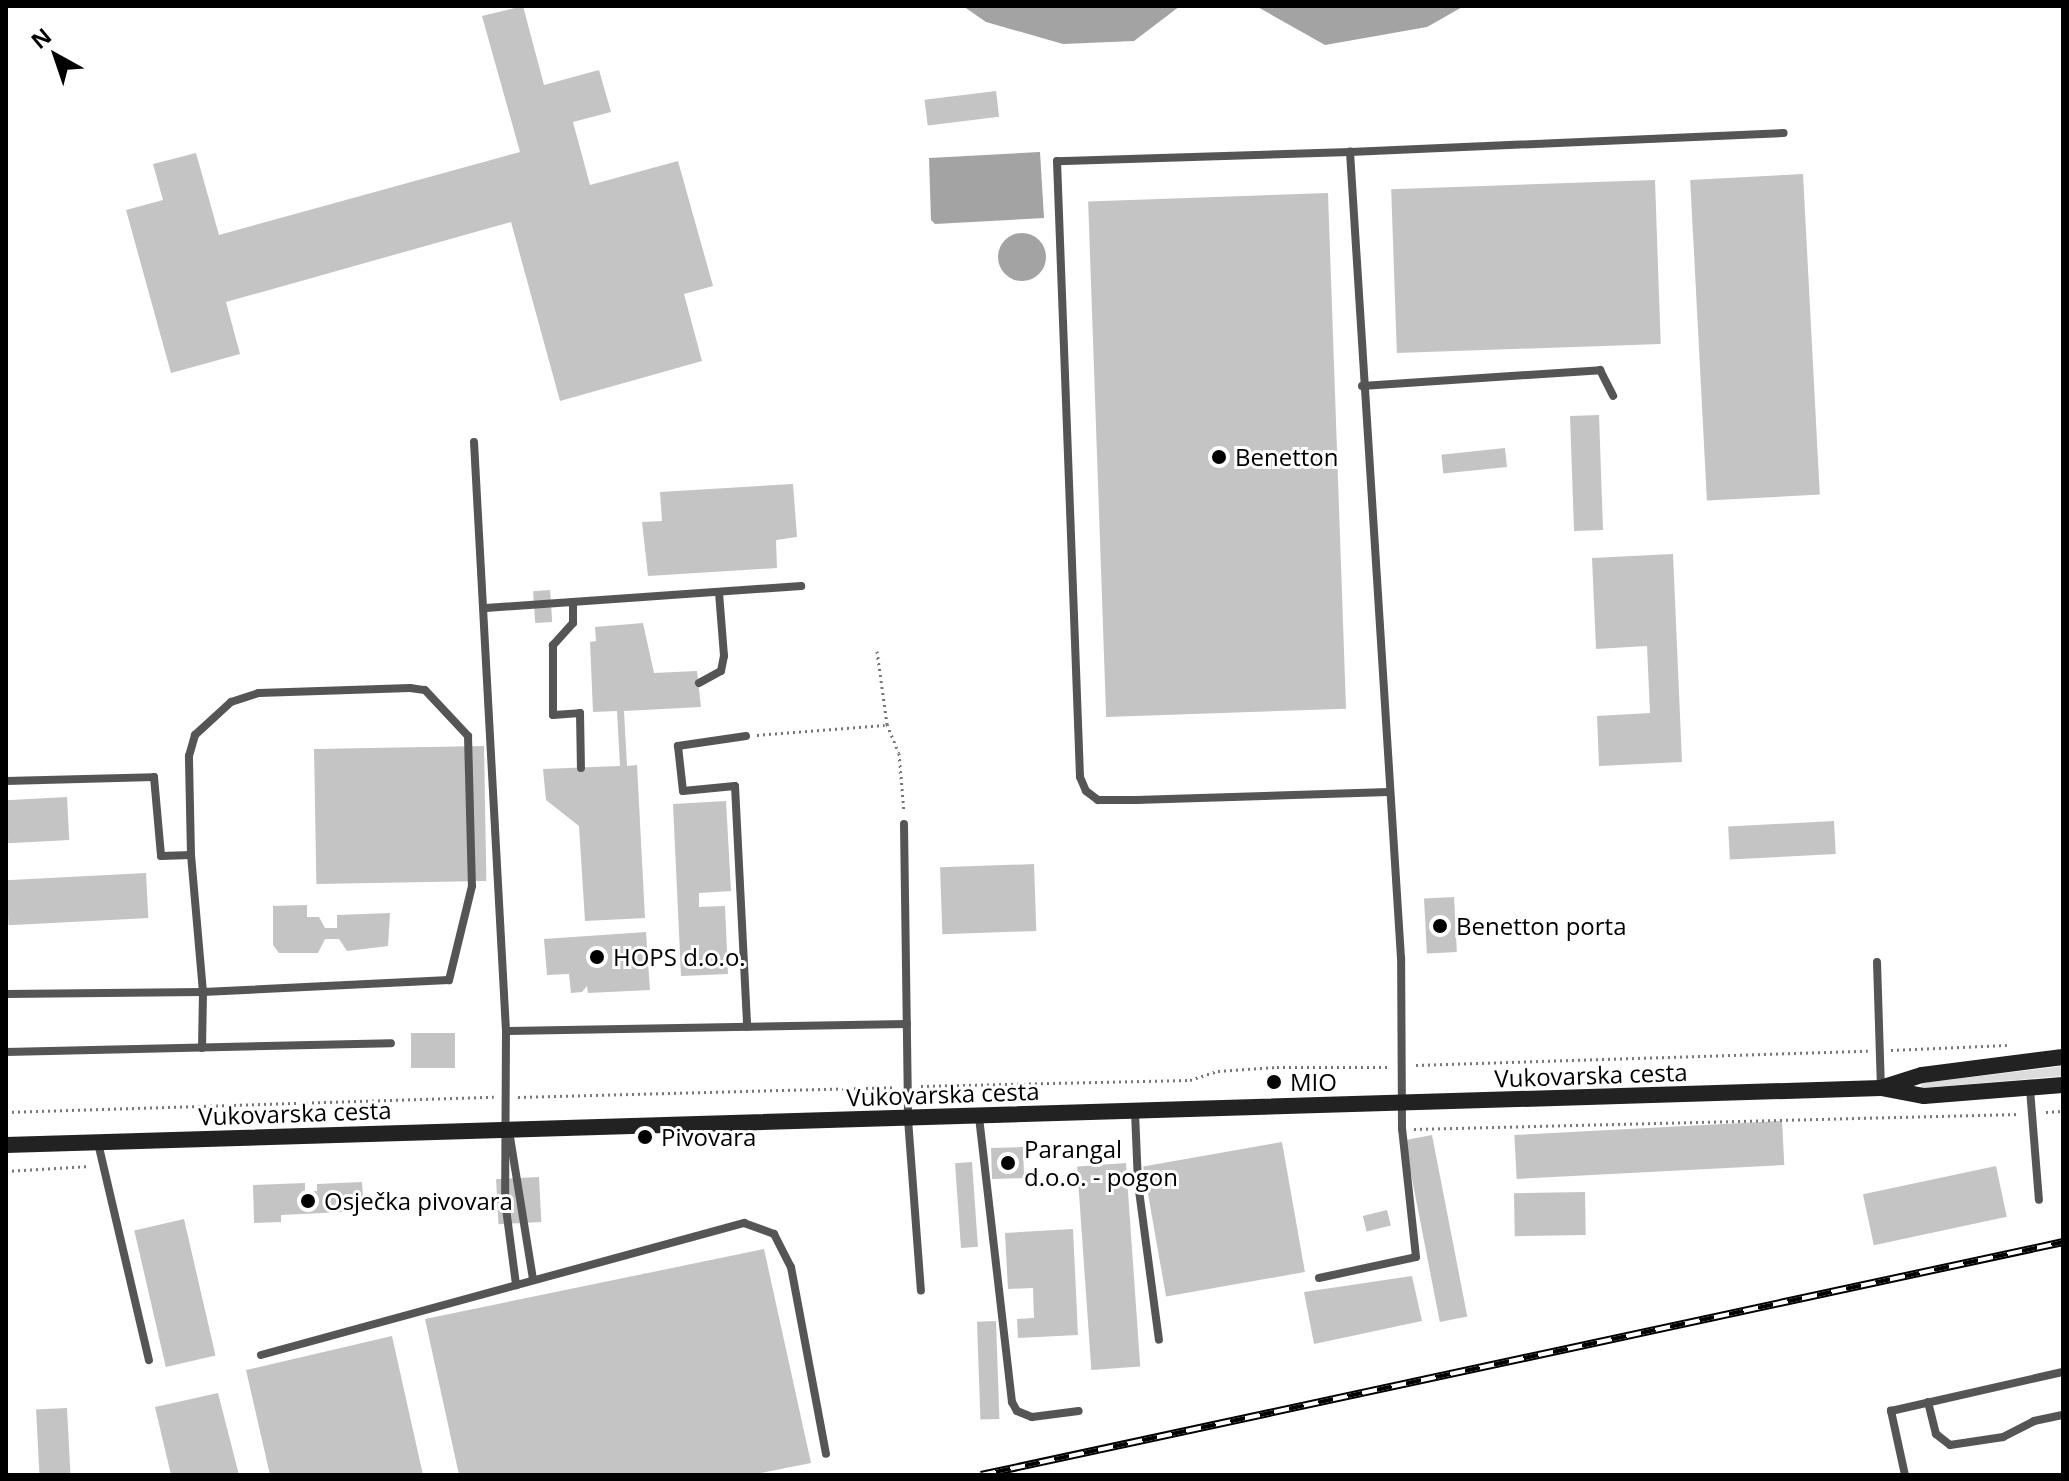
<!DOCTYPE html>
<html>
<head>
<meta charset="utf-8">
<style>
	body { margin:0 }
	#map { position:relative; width:2069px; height:1481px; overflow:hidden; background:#fff; font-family:"Open Sans",sans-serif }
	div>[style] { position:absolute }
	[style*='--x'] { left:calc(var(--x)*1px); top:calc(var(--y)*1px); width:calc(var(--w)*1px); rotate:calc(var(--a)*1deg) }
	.green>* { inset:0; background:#dcdcdc }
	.water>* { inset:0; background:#a3a3a3 }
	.round { border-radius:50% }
	.building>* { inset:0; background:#c4c4c4; transform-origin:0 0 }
	.path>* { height:3px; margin-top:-1.5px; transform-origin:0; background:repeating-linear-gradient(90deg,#777 0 2px,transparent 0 6px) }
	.service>* { height:8px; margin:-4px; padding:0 4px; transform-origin:4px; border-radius:4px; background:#555 }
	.secondary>* { height:16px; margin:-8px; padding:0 8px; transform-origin:8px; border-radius:8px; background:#222 }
	.rail>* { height:8px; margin-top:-4px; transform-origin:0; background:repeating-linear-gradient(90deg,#fff 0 15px,#000 0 30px); box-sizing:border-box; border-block:2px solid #000 }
	.dots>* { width:22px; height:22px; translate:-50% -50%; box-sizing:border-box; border:4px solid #fff; border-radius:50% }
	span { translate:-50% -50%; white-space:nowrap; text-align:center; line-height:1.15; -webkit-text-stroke:6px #fff; paint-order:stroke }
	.poi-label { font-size:24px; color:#000 }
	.left { translate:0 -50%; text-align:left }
	.street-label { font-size:24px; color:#000 }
	.frame { position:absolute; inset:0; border:8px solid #000; pointer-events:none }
	.north { position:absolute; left:16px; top:16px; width:80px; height:80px; -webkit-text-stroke:6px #fff; paint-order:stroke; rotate:320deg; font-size:22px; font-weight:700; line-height:32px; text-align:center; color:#000 }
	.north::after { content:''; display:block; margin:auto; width:28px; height:36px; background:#000; clip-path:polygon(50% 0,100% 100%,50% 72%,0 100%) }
</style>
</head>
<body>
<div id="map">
	<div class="green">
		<i style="clip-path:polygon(2063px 1066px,2063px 1076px,1921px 1088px,1922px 1083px)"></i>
	</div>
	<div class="water">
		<i style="clip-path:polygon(963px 6px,1180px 6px,1134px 41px,1063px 44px,986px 22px)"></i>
		<i style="clip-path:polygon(1256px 6px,1464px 6px,1427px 27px,1325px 45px)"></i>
		<i style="clip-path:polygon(1040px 152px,1044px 218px,935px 224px,931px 220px,929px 158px)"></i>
		<i class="round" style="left:998px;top:233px;width:48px;height:48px"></i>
	</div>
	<div class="building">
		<i style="clip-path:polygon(523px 6px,544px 85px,599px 70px,611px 112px,573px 122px,590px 185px,678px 161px,713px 286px,684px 294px,702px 361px,560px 401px,511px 222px,226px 302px,240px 354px,171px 373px,126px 210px,163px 200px,153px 164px,196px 153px,219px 235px,520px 152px,482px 16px)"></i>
		<i style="left:996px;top:91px;width:26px;height:72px;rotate:83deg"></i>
		<i style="left:1803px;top:174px;width:321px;height:113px;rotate:87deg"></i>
		<i style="left:1655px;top:180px;width:164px;height:264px;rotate:88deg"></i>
		<i style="left:1328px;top:193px;width:516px;height:240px;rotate:88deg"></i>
		<i style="left:1599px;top:415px;width:115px;height:29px;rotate:88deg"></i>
		<i style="left:1505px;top:448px;width:19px;height:64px;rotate:84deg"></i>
		<i style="clip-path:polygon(793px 484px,797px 537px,776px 540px,777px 568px,648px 576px,642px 522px,662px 521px,660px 492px)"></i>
		<i style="clip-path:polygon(1673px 554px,1682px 762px,1599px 766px,1597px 716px,1650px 713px,1647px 646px,1596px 649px,1592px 558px)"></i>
		<i style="left:550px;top:590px;width:32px;height:17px;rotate:86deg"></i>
		<i style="clip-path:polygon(643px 623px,654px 673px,697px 671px,701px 707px,624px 711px,627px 766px,637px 765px,645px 918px,585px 921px,579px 826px,546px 800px,543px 769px,620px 766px,617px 711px,593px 712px,590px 642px,596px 641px,595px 627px)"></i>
		<i style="left:484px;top:746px;width:135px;height:170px;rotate:89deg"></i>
		<i style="left:67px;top:797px;width:43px;height:61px;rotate:87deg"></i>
		<i style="clip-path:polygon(726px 801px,731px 891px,699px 893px,699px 907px,725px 906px,728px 974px,681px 976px,673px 804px)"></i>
		<i style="left:1834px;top:821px;width:33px;height:106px;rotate:87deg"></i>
		<i style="left:1034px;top:864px;width:67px;height:94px;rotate:88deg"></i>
		<i style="left:146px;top:873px;width:45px;height:140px;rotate:87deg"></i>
		<i style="left:1454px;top:897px;width:55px;height:30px;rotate:87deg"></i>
		<i style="clip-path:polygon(307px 905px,307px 917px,319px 917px,325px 928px,337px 928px,337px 915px,390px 913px,388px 946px,347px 951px,339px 939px,325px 939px,318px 953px,279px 953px,273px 945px,273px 906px)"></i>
		<i style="clip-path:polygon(646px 932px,650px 990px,588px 993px,587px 986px,582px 992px,571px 993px,569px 974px,547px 975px,544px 939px)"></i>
		<i style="left:411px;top:1033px;width:44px;height:35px"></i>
		<i style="left:1782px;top:1121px;width:44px;height:268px;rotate:87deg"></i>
		<i style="left:1432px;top:1135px;width:185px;height:28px;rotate:79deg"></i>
		<i style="left:1282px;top:1142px;width:132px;height:141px;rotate:80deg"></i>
		<i style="left:1023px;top:1147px;width:31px;height:32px;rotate:88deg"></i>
		<i style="left:972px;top:1162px;width:85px;height:17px;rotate:86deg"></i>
		<i style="left:1126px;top:1163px;width:204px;height:49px;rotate:86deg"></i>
		<i style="left:1996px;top:1166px;width:52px;height:136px;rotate:78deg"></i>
		<i style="left:539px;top:1177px;width:45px;height:43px;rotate:87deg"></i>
		<i style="clip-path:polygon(362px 1182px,364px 1211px,281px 1215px,281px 1222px,254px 1223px,253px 1185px,305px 1183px,305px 1192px,317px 1191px,317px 1184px)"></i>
		<i style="left:1585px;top:1192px;width:43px;height:71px;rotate:89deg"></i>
		<i style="left:1387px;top:1210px;width:16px;height:25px;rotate:76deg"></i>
		<i style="left:184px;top:1219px;width:140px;height:51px;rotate:77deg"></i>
		<i style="clip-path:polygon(1073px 1229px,1078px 1335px,1018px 1338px,1017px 1319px,1034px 1318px,1033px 1288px,1008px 1289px,1005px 1233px)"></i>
		<i style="clip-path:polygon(764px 1249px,811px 1463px,751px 1475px,459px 1475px,425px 1319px)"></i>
		<i style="clip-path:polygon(1412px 1276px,1422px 1321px,1314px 1344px,1304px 1292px)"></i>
		<i style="left:996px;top:1321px;width:98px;height:19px;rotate:88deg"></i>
		<i style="clip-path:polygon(392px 1336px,423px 1475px,270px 1475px,246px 1370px)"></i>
		<i style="clip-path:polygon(218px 1393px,239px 1475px,171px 1475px,155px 1407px)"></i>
		<i style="left:67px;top:1408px;width:67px;height:31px;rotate:87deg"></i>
	</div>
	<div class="path">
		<i style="--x:877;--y:651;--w:74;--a:82.2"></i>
		<i style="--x:887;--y:724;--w:31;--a:68"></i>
		<i style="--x:899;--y:753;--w:59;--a:85.2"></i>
		<i style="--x:757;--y:735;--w:128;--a:-4.5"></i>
		<i style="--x:1891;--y:1050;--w:116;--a:-2.5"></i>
		<i style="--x:1416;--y:1065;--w:452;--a:-1.8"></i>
		<i style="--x:921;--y:1086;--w:269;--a:-1.3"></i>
		<i style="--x:1190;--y:1080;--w:29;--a:-18"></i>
		<i style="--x:1218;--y:1071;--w:59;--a:-3.9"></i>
		<i style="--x:1277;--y:1067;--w:111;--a:0"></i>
		<i style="--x:518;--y:1097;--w:376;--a:-1.5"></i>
		<i style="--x:6;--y:1112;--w:488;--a:-1.8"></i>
		<i style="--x:2046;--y:1112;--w:17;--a:-3"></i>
		<i style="--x:1414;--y:1129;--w:604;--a:-1.42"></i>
		<i style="--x:6;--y:1171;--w:84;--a:-3.4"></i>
	</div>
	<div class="service">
		<i style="--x:1350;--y:152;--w:434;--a:-2.5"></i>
		<i style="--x:1362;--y:386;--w:239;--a:-3.8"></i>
		<i style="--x:1600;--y:370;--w:29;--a:63"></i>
		<i style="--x:474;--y:442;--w:590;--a:86.89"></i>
		<i style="--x:506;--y:1031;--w:170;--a:90.3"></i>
		<i style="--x:505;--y:1201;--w:85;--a:82.5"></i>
		<i style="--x:573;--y:602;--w:21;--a:90"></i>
		<i style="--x:573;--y:623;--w:30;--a:132"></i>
		<i style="--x:553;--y:645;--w:70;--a:90"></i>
		<i style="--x:553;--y:715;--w:27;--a:-4"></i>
		<i style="--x:580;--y:713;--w:55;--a:89"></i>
		<i style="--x:486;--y:608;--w:316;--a:-4"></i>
		<i style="--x:699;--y:683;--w:25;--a:-29"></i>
		<i style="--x:721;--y:671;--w:15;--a:-79"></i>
		<i style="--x:724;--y:656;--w:64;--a:-94.5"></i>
		<i style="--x:410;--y:688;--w:15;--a:8"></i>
		<i style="--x:425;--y:690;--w:63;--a:46.9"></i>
		<i style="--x:468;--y:736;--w:150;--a:88.5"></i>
		<i style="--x:472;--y:886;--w:97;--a:103.7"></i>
		<i style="--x:449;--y:980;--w:246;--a:177.2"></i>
		<i style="--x:203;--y:992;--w:138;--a:-95"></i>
		<i style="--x:191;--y:855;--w:99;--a:-91.2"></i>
		<i style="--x:189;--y:756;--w:22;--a:-74"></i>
		<i style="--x:195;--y:735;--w:49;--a:-42.5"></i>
		<i style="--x:231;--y:702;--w:29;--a:-18"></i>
		<i style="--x:259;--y:693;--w:151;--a:-1.9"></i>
		<i style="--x:746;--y:736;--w:69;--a:171.6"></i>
		<i style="--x:678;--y:746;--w:45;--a:83.7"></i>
		<i style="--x:683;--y:791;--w:52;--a:-5.5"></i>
		<i style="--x:735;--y:786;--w:241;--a:87.1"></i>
		<i style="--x:6;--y:781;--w:148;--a:-1.5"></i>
		<i style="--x:154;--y:777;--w:79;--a:84.9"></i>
		<i style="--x:161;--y:856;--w:30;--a:-2"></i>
		<i style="--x:904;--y:824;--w:295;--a:89.2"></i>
		<i style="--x:908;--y:1119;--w:172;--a:85.7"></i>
		<i style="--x:1877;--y:962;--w:126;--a:88.2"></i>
		<i style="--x:6;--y:994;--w:197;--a:-0.6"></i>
		<i style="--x:203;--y:992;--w:56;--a:91"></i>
		<i style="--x:506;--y:1031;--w:401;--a:-1"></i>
		<i style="--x:6;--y:1052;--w:385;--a:-1.3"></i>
		<i style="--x:2030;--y:1089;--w:111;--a:85.4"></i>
		<i style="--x:1135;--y:1112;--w:71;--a:87.6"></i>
		<i style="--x:1138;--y:1183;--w:158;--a:82.4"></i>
		<i style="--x:979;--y:1117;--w:287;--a:83.4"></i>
		<i style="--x:1012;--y:1402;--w:10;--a:61"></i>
		<i style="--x:1017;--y:1411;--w:16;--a:22"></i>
		<i style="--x:1032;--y:1417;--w:47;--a:-7.3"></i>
		<i style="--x:509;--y:1131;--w:151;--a:80.8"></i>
		<i style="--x:98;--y:1143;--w:223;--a:76.8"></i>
		<i style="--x:1319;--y:1278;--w:99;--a:-12.2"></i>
		<i style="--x:1416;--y:1257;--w:129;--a:-96.2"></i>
		<i style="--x:1402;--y:1129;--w:171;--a:-90.3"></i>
		<i style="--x:1401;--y:958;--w:808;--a:-93.62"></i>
		<i style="--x:1350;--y:152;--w:293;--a:178.2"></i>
		<i style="--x:1057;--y:161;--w:616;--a:87.86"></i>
		<i style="--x:1080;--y:777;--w:15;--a:67"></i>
		<i style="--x:1086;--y:791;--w:15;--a:37"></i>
		<i style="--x:1098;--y:800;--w:38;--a:0"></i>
		<i style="--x:1136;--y:800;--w:253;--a:-1.8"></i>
		<i style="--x:261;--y:1355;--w:501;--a:-15.29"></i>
		<i style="--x:744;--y:1223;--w:32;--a:20"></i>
		<i style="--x:774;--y:1234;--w:37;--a:63"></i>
		<i style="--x:791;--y:1267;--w:190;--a:79.4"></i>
		<i style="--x:1928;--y:1402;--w:33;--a:76"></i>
		<i style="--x:1936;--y:1434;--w:18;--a:38"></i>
		<i style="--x:1950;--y:1445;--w:54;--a:-8.6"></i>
		<i style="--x:2003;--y:1437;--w:35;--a:-27"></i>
		<i style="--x:2034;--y:1421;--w:30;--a:-12"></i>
		<i style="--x:1905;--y:1475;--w:66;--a:-102.3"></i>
		<i style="--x:1891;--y:1411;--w:176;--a:-12.8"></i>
	</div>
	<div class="secondary">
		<i style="--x:1881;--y:1088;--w:43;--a:-17.6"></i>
		<i style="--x:1922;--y:1075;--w:142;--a:-7.3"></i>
		<i style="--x:6;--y:1145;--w:1876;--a:-1.74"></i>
		<i style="--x:1881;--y:1088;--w:44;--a:10.5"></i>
		<i style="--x:1924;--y:1096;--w:139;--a:-4.5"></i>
	</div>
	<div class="rail">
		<i style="--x:981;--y:1475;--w:1107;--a:-12.15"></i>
	</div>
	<div class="dots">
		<i style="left:1219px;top:457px;background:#000"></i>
		<i style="left:1440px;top:926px;background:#000"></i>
		<i style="left:597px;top:957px;background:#000"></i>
		<i style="left:1274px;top:1082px;background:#000"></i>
		<i style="left:645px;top:1137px;background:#000"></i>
		<i style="left:1008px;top:1163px;background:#000"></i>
		<i style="left:308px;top:1201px;background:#000"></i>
	</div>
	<div class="poi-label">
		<span class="left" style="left:1235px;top:457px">Benetton</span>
		<span class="left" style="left:1456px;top:926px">Benetton porta</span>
		<span class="left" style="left:613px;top:957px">HOPS d.o.o.</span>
		<span class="left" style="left:1290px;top:1082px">MIO</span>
		<span class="left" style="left:661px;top:1137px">Pivovara</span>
		<span class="left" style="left:1024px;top:1163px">Parangal<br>d.o.o. - pogon</span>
		<span class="left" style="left:324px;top:1201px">Osječka pivovara</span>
	</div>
	<div class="street-label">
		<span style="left:1591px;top:1075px;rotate:-2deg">Vukovarska cesta</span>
		<span style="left:943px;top:1094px;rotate:-2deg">Vukovarska cesta</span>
		<span style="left:295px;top:1113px;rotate:-2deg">Vukovarska cesta</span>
	</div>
	<div class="frame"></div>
	<div class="north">N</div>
</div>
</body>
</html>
